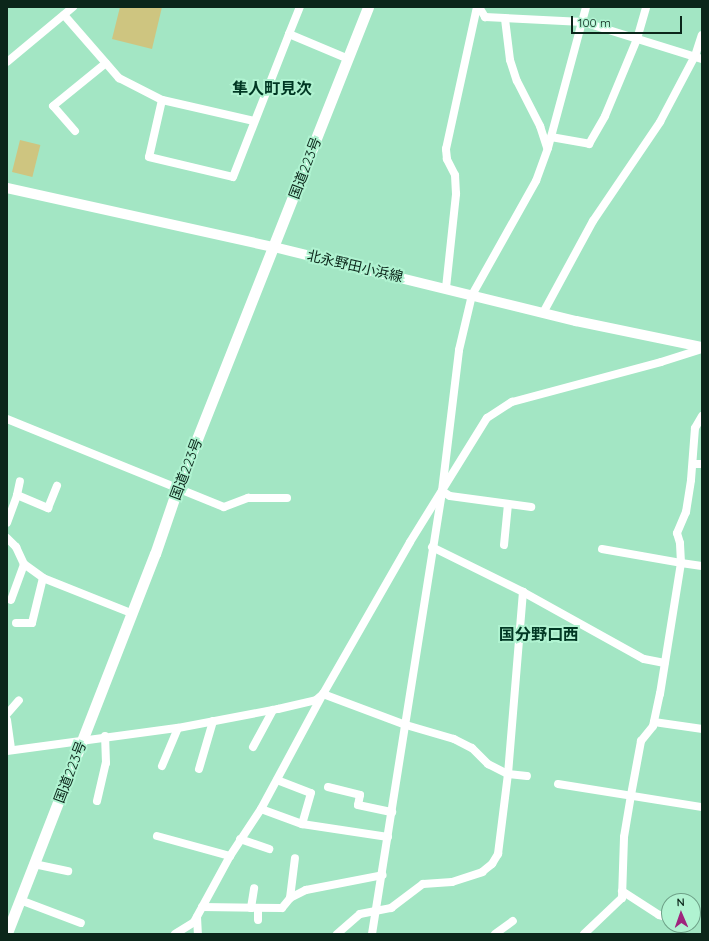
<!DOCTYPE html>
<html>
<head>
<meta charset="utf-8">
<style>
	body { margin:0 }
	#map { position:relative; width:709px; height:941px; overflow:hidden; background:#a3e6c4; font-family:Quicksand,"Noto Sans JP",sans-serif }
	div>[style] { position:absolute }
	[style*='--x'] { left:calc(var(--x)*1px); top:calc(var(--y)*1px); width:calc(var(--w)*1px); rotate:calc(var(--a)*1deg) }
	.green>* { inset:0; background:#cec580; transform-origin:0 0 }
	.minor>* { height:8px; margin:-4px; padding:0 4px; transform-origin:4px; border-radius:4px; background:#fff }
	.major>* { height:10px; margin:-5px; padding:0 5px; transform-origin:5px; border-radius:5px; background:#fff }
	.highway>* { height:11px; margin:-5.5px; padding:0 5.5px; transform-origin:5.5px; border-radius:5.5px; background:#fff }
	span { translate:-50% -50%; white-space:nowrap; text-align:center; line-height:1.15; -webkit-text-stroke:4px #b0f3d1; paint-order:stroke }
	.street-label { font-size:14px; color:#0b261a }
	.quarter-label { font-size:16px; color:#003723; font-weight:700 }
	.frame { position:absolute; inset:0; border:8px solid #0b261a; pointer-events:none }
	.north { position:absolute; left:661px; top:893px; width:40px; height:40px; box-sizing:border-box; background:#b0f3d1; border:1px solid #6ea188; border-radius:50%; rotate:358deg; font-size:11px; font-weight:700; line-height:16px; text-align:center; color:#0b261a }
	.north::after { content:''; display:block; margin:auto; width:14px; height:18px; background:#9f257d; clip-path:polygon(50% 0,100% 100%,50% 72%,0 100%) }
	.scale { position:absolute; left:571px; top:16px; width:111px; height:18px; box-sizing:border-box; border:2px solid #0b261a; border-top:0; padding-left:5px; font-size:12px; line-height:14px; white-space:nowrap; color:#0b261a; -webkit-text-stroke:3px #b0f3d1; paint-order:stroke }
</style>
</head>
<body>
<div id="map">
	<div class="green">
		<i style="clip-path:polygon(120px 7px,162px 7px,152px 49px,112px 39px)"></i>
		<i style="left:20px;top:140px;width:21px;height:33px;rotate:14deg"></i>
	</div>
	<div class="minor">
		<i style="--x:479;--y:7;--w:12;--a:59"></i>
		<i style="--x:485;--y:17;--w:98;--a:2.9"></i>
		<i style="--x:583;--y:22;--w:125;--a:17.3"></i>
		<i style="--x:64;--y:15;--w:84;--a:48.9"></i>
		<i style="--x:119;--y:78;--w:48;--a:27.1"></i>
		<i style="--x:505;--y:19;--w:41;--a:83"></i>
		<i style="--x:510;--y:60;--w:22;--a:72"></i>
		<i style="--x:517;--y:81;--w:51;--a:62.9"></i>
		<i style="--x:540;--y:126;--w:23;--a:72"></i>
		<i style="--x:289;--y:34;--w:29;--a:-68"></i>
		<i style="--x:7;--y:62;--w:86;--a:-39.8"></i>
		<i style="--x:254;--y:121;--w:94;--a:-167.1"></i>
		<i style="--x:162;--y:100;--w:58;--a:102.8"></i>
		<i style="--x:149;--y:157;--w:86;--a:13.4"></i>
		<i style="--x:233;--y:177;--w:154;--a:-68.6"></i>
		<i style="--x:289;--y:34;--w:62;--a:22.8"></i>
		<i style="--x:75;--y:131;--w:33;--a:-131"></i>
		<i style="--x:53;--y:106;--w:68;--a:-39.1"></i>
		<i style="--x:551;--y:137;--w:39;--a:10"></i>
		<i style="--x:589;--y:144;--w:32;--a:-60"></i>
		<i style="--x:605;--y:116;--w:83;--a:-67.4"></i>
		<i style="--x:637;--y:39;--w:33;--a:-74"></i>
		<i style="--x:446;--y:288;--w:95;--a:-83.9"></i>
		<i style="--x:456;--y:194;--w:19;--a:-93"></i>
		<i style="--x:455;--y:175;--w:18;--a:-117"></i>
		<i style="--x:447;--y:159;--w:10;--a:-96"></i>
		<i style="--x:446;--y:149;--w:145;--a:-77.7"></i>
		<i style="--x:543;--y:313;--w:105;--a:-61.5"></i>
		<i style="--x:593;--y:221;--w:120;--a:-55.9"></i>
		<i style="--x:660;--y:122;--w:75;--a:-62.1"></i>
		<i style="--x:695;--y:56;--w:22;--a:-72"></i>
		<i style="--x:7;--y:419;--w:234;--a:22.1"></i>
		<i style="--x:224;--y:507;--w:26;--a:-21"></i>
		<i style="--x:248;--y:498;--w:39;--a:0"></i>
		<i style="--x:694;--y:464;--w:8;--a:0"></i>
		<i style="--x:442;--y:491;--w:9;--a:32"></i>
		<i style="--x:450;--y:496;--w:82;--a:7.7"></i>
		<i style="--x:17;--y:495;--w:14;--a:-78"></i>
		<i style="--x:7;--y:523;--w:30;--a:-70"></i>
		<i style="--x:17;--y:495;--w:34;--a:23"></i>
		<i style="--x:48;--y:508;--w:24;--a:-68"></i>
		<i style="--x:7;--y:538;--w:13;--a:45"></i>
		<i style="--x:16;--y:547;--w:19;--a:65"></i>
		<i style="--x:24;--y:564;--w:24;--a:36"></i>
		<i style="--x:43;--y:578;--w:95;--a:21.7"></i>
		<i style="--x:504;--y:545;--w:41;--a:-84.4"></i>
		<i style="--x:432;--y:547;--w:102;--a:26.3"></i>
		<i style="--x:523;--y:592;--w:138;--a:29"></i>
		<i style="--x:644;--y:659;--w:21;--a:11"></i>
		<i style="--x:602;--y:549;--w:80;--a:10"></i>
		<i style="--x:681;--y:563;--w:20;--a:-93"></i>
		<i style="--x:680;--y:543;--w:10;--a:-107"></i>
		<i style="--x:677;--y:533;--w:23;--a:-67"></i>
		<i style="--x:686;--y:512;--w:32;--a:-81"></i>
		<i style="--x:691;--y:480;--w:52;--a:-85.6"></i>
		<i style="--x:695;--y:428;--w:14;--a:-60"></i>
		<i style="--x:11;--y:600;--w:38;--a:-70"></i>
		<i style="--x:16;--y:623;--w:16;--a:0"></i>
		<i style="--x:32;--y:623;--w:46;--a:-76.3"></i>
		<i style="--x:323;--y:694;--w:89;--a:20.5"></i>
		<i style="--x:406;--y:725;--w:50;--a:16.3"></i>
		<i style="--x:454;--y:739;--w:20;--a:27"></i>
		<i style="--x:472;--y:748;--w:23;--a:45"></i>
		<i style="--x:488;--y:764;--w:22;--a:27"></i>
		<i style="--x:508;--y:774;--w:19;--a:6"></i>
		<i style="--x:7;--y:714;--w:18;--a:-49"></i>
		<i style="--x:7;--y:720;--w:30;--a:82"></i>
		<i style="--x:654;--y:722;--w:49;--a:8.3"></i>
		<i style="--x:253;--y:747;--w:42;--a:-61.6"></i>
		<i style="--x:7;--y:751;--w:173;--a:-7.7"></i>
		<i style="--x:178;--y:728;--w:102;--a:-10.8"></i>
		<i style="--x:278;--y:709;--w:39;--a:-13"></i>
		<i style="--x:316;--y:700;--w:8;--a:-40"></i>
		<i style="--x:162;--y:766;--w:41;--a:-67.2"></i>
		<i style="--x:199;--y:769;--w:50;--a:-73.7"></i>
		<i style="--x:277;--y:780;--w:36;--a:21"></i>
		<i style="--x:311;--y:793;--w:32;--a:106"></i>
		<i style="--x:558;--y:784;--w:146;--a:9.1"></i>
		<i style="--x:328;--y:787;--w:33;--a:14"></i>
		<i style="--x:360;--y:795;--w:10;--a:101"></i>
		<i style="--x:358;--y:805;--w:35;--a:12"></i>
		<i style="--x:97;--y:801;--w:39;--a:-77"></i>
		<i style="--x:106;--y:763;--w:27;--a:-92"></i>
		<i style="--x:261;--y:809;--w:44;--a:20.1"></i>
		<i style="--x:302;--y:824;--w:87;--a:8.6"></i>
		<i style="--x:157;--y:836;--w:76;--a:15.3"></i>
		<i style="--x:240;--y:839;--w:31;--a:19"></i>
		<i style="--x:34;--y:864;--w:35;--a:12"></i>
		<i style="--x:622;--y:891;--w:44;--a:33"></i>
		<i style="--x:659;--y:915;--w:10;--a:17"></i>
		<i style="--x:290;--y:898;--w:40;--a:-82.9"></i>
		<i style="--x:20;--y:900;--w:65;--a:20.7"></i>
		<i style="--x:202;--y:907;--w:80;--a:0.7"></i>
		<i style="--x:282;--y:908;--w:13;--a:-51"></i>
		<i style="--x:290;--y:898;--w:18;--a:-27"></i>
		<i style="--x:306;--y:890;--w:78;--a:-11"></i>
		<i style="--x:251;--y:908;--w:20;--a:-81"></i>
		<i style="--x:258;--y:908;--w:12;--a:90"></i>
		<i style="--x:197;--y:917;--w:17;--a:87"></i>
		<i style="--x:175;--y:934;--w:22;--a:-32"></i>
		<i style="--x:194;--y:922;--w:75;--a:-61.4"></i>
		<i style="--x:230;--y:856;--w:56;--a:-56.6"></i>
		<i style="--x:261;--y:809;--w:131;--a:-61.7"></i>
		<i style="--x:323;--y:694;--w:175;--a:-60.2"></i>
		<i style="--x:410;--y:542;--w:146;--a:-58.2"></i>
		<i style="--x:487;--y:418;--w:30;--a:-33"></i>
		<i style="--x:512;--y:402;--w:154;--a:-15"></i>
		<i style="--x:661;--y:362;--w:43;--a:-17.6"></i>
		<i style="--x:337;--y:934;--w:30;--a:-41"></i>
		<i style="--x:360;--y:914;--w:32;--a:-11"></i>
		<i style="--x:391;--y:908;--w:40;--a:-37"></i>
		<i style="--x:423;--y:884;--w:29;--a:-4"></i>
		<i style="--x:452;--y:882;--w:32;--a:-18"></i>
		<i style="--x:482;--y:872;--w:13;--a:-39"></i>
		<i style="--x:492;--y:864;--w:12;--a:-59"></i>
		<i style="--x:498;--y:854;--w:81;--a:-82.9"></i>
		<i style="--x:508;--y:774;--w:183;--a:-85.3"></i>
		<i style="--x:372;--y:934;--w:448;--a:-81"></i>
		<i style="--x:442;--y:491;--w:142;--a:-83.1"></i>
		<i style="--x:459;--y:350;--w:57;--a:-76.7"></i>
		<i style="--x:472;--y:295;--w:131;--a:-60.7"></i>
		<i style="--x:536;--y:181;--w:35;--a:-70"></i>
		<i style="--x:548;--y:148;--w:146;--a:-74.9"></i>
		<i style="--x:495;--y:934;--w:22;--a:-36"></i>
		<i style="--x:584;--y:934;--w:52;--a:-43.5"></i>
		<i style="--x:622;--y:898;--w:61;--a:-88.1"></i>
		<i style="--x:624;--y:837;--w:43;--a:-80.5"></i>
		<i style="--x:631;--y:795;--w:55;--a:-79.5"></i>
		<i style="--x:641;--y:741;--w:19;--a:-51"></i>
		<i style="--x:653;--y:726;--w:33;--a:-78"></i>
		<i style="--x:660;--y:694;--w:133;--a:-80.9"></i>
		<i style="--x:681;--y:563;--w:21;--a:8"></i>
	</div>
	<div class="major">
		<i style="--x:7;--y:188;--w:273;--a:12.5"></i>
		<i style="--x:274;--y:247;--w:311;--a:13.8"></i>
		<i style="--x:576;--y:321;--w:129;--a:11.7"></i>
	</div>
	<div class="highway">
		<i style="--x:7;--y:933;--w:407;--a:-68.7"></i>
		<i style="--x:155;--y:554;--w:71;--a:-71.1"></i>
		<i style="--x:178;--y:487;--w:516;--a:-68.4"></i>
	</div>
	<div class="street-label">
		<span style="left:305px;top:168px;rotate:-69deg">国道223号</span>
		<span style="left:355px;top:266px;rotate:13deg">北永野田小浜線</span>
		<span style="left:186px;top:469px;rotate:-69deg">国道223号</span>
		<span style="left:70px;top:772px;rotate:-69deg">国道223号</span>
	</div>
	<div class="quarter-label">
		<span style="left:272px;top:88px">隼人町見次</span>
		<span style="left:539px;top:634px">国分野口西</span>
	</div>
	<div class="frame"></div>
	<div class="north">N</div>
	<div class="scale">100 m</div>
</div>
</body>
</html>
